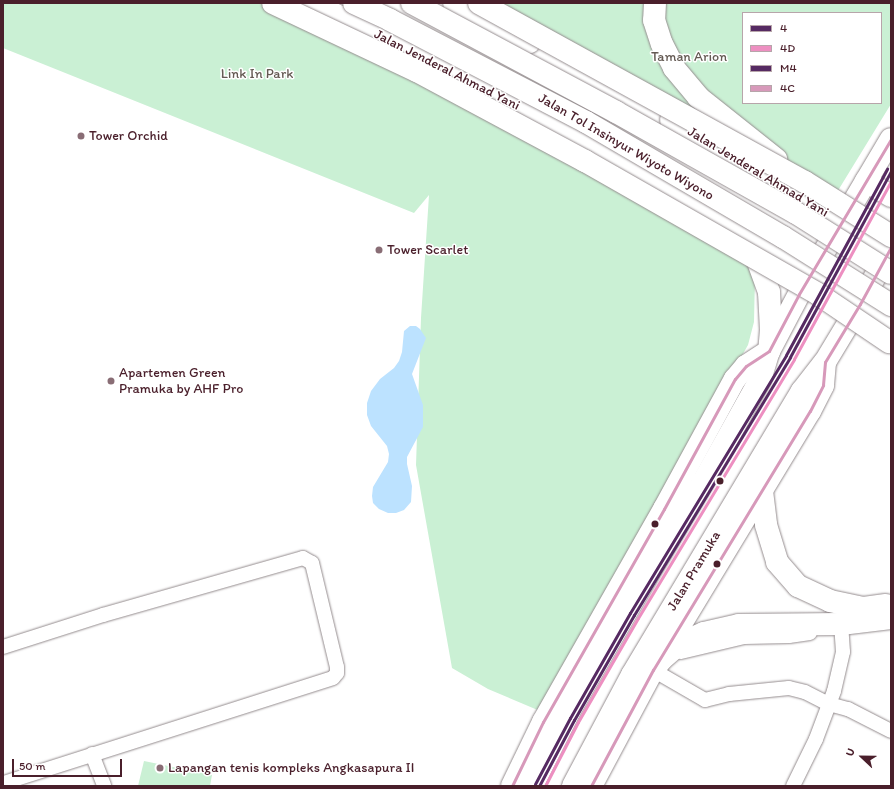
<!DOCTYPE html>
<html>
<head>
<meta charset="utf-8">
<style>
	body { margin:0 }
	#map { position:relative; width:894px; height:789px; overflow:hidden; background:#fff; font-family:Itim,sans-serif }
	div>[style] { position:absolute }
	[style*='--x'] { left:calc(var(--x)*1px); top:calc(var(--y)*1px); width:calc(var(--w)*1px); rotate:calc(var(--a)*1deg) }
	.green>* { inset:0; background:#caf0d4 }
	.water>* { inset:0; background:#bce2ff }
	.roads { filter:drop-shadow(0 0 1px #948c8e) drop-shadow(0 0 1px #948c8e) }
	.street>* { height:14px; margin:-7px; padding:0 7px; transform-origin:7px; border-radius:7px; background:#fff }
	.primary>* { height:22px; margin:-11px; padding:0 11px; transform-origin:11px; border-radius:11px; background:#fff }
	.highway>* { height:22px; margin:-11px; padding:0 11px; transform-origin:11px; border-radius:11px; background:#fff }
	.bridges { filter:drop-shadow(0 0 1px #948c8e) drop-shadow(0 0 1px #948c8e) }
	.highway-bridge>* { height:22px; margin:-11px; padding:0 11px; transform-origin:11px; border-radius:11px; background:#fff }
	.bus-1>* { height:3px; margin:-1.5px; padding:0 1.5px; transform-origin:1.5px; border-radius:1.5px; background:#562a62 }
	.bus-2>* { height:3px; margin:-1.5px; padding:0 1.5px; transform-origin:1.5px; border-radius:1.5px; background:#ed8fc1 }
	.bus-3>* { height:3px; margin:-1.5px; padding:0 1.5px; transform-origin:1.5px; border-radius:1.5px; background:#562a62 }
	.bus-4>* { height:3px; margin:-1.5px; padding:0 1.5px; transform-origin:1.5px; border-radius:1.5px; background:#d799ba }
	.dots>* { width:11px; height:11px; translate:-50% -50%; box-sizing:border-box; border:2px solid #fff; border-radius:50% }
	span { translate:-50% -50%; white-space:nowrap; text-align:center; line-height:1.15; -webkit-text-stroke:3px #fff; paint-order:stroke }
	.park-label { font-size:14px; color:#645a53 }
	.street-label { font-size:14px; color:#4a1f2b }
	.poi-label { font-size:14px; color:#4a1f2b }
	.left { translate:0 -50%; text-align:left }
	.frame { position:absolute; inset:0; border:4px solid #4a1f2b; pointer-events:none }
	.legend { position:absolute; left:742px; top:12px; width:140px; height:92px; box-sizing:border-box; background:#fff; border:1px solid #b7a5aa; margin:0; padding:5px 7px; list-style:none; font-size:12px; color:#4a1f2b }
	.legend li { display:flex; align-items:center; gap:8px; height:20px }
	.legend b { width:20px; border:1px solid #b7a5aa }
	.north { position:absolute; left:842px; top:737px; width:40px; height:40px; -webkit-text-stroke:3px #fff; paint-order:stroke; rotate:292deg; font-size:11px; font-weight:700; line-height:16px; text-align:center; color:#4a1f2b }
	.north::after { content:''; display:block; margin:auto; width:14px; height:18px; background:#4a1f2b; clip-path:polygon(50% 0,100% 100%,50% 72%,0 100%) }
	.scale { position:absolute; left:12px; top:759px; width:110px; height:18px; box-sizing:border-box; border:2px solid #4a1f2b; border-top:0; padding-left:5px; font-size:12px; line-height:14px; white-space:nowrap; color:#4a1f2b; -webkit-text-stroke:3px #fff; paint-order:stroke }
</style>
</head>
<body>
<div id="map">
	<div class="green">
		<i style="clip-path:polygon(3px 3px,273px 3px,750px 261px,755px 277px,754px 322px,748px 345px,540px 711px,488px 689px,452px 668px,416px 465px,421px 318px,429px 195px,414px 213px,3px 48px)"></i>
		<i style="clip-path:polygon(evenodd,485px 3px,891px 3px,891px 104px,831px 202px,485px 3px,743px 13px,881px 13px,881px 103px,743px 103px,743px 13px)"></i>
		<i style="clip-path:polygon(144px 761px,212px 775px,210px 786px,138px 786px)"></i>
	</div>
	<div class="water">
		<i style="clip-path:polygon(410px 326px,416px 326px,420px 329px,426px 338px,412px 374px,423px 405px,423px 427px,407px 457px,407px 464px,412px 486px,411px 502px,404px 510px,396px 513px,388px 513px,379px 509px,373px 503px,372px 496px,373px 487px,388px 462px,389px 454px,387px 446px,371px 426px,367px 415px,367px 403px,371px 391px,380px 379px,394px 368px,399px 361px,402px 352px,404px 331px)"></i>
	</div>
	<div class="roads">
		<div class="street">
			<i style="--x:3;--y:647;--w:105;--a:-17.7"></i>
			<i style="--x:103;--y:615;--w:208;--a:-15.9"></i>
			<i style="--x:303;--y:558;--w:10;--a:29"></i>
			<i style="--x:312;--y:563;--w:107;--a:76.5"></i>
			<i style="--x:337;--y:667;--w:6;--a:90"></i>
			<i style="--x:337;--y:673;--w:6;--a:129"></i>
			<i style="--x:333;--y:678;--w:346;--a:162.3"></i>
			<i style="--x:681;--y:652;--w:65;--a:-13.4"></i>
			<i style="--x:744;--y:637;--w:45;--a:-1.3"></i>
			<i style="--x:789;--y:636;--w:21;--a:-8"></i>
			<i style="--x:653;--y:670;--w:60;--a:30"></i>
			<i style="--x:705;--y:700;--w:25;--a:-14"></i>
			<i style="--x:729;--y:694;--w:60;--a:-5.7"></i>
			<i style="--x:789;--y:688;--w:16;--a:14"></i>
			<i style="--x:805;--y:692;--w:27;--a:27"></i>
			<i style="--x:829;--y:704;--w:20;--a:15"></i>
			<i style="--x:848;--y:709;--w:48;--a:27.1"></i>
			<i style="--x:92;--y:754;--w:34;--a:69"></i>
			<i style="--x:793;--y:786;--w:52;--a:-63.9"></i>
			<i style="--x:816;--y:739;--w:51;--a:-69.4"></i>
			<i style="--x:834;--y:691;--w:40;--a:-77"></i>
			<i style="--x:843;--y:652;--w:28;--a:-94"></i>
		</div>
		<div class="primary">
			<i style="--x:866;--y:181;--w:29;--a:31"></i>
			<i style="--x:512;--y:786;--w:71;--a:-64.2"></i>
			<i style="--x:543;--y:722;--w:245;--a:-60.4"></i>
			<i style="--x:664;--y:509;--w:148;--a:-61.4"></i>
			<i style="--x:735;--y:379;--w:17;--a:-50"></i>
			<i style="--x:746;--y:366;--w:27;--a:-33"></i>
			<i style="--x:532;--y:786;--w:83;--a:-63.4"></i>
			<i style="--x:569;--y:712;--w:155;--a:-60.1"></i>
			<i style="--x:646;--y:578;--w:112;--a:-59.3"></i>
			<i style="--x:703;--y:482;--w:117;--a:-60.8"></i>
			<i style="--x:760;--y:380;--w:30;--a:-73"></i>
			<i style="--x:769;--y:351;--w:64;--a:-62.2"></i>
			<i style="--x:799;--y:294;--w:180;--a:-59.3"></i>
			<i style="--x:573;--y:786;--w:126;--a:-62"></i>
			<i style="--x:632;--y:675;--w:331;--a:-59.1"></i>
			<i style="--x:802;--y:391;--w:36;--a:-52"></i>
			<i style="--x:591;--y:786;--w:132;--a:-61.9"></i>
			<i style="--x:653;--y:670;--w:303;--a:-58.8"></i>
			<i style="--x:810;--y:411;--w:29;--a:-63"></i>
			<i style="--x:823;--y:385;--w:23;--a:-85"></i>
			<i style="--x:825;--y:362;--w:68;--a:-58.9"></i>
			<i style="--x:860;--y:304;--w:63;--a:-61.4"></i>
		</div>
		<div class="highway">
			<i style="--x:311;--y:3;--w:133;--a:25.4"></i>
			<i style="--x:431;--y:60;--w:183;--a:28"></i>
			<i style="--x:593;--y:146;--w:154;--a:29.6"></i>
			<i style="--x:727;--y:222;--w:193;--a:31.9"></i>
			<i style="--x:454;--y:3;--w:85;--a:27.5"></i>
			<i style="--x:655;--y:3;--w:17;--a:93"></i>
			<i style="--x:654;--y:20;--w:25;--a:72"></i>
			<i style="--x:662;--y:44;--w:27;--a:63"></i>
			<i style="--x:674;--y:68;--w:38;--a:50"></i>
			<i style="--x:698;--y:97;--w:100;--a:38.5"></i>
			<i style="--x:671;--y:120;--w:258;--a:31.3"></i>
			<i style="--x:753;--y:248;--w:47;--a:70"></i>
			<i style="--x:769;--y:292;--w:38;--a:87"></i>
			<i style="--x:771;--y:330;--w:21;--a:95"></i>
			<i style="--x:762;--y:491;--w:34;--a:83"></i>
			<i style="--x:766;--y:525;--w:39;--a:73"></i>
			<i style="--x:777;--y:562;--w:32;--a:49"></i>
			<i style="--x:798;--y:586;--w:35;--a:25"></i>
			<i style="--x:830;--y:601;--w:35;--a:12"></i>
			<i style="--x:864;--y:608;--w:22;--a:-8"></i>
			<i style="--x:653;--y:670;--w:14;--a:-51"></i>
			<i style="--x:662;--y:659;--w:23;--a:-41"></i>
			<i style="--x:679;--y:644;--w:27;--a:-24"></i>
			<i style="--x:704;--y:633;--w:36;--a:-13"></i>
			<i style="--x:739;--y:625;--w:102;--a:-0.6"></i>
			<i style="--x:841;--y:624;--w:50;--a:-6.8"></i>
		</div>
	</div>
	<div class="bridges">
		<div class="highway-bridge">
			<i style="--x:273;--y:3;--w:159;--a:25.3"></i>
			<i style="--x:417;--y:71;--w:191;--a:28.2"></i>
			<i style="--x:585;--y:161;--w:268;--a:29.7"></i>
			<i style="--x:818;--y:294;--w:86;--a:34.1"></i>
			<i style="--x:354;--y:3;--w:40;--a:25"></i>
			<i style="--x:390;--y:20;--w:221;--a:27.5"></i>
			<i style="--x:586;--y:122;--w:228;--a:30.3"></i>
			<i style="--x:783;--y:237;--w:128;--a:32.2"></i>
			<i style="--x:412;--y:3;--w:231;--a:28.1"></i>
			<i style="--x:616;--y:112;--w:206;--a:29.3"></i>
			<i style="--x:796;--y:213;--w:112;--a:32.3"></i>
			<i style="--x:479;--y:3;--w:372;--a:28.8"></i>
			<i style="--x:805;--y:182;--w:102;--a:32.1"></i>
		</div>
	</div>
	<div class="bus-1">
		<i style="--x:539;--y:786;--w:75;--a:-62.1"></i>
		<i style="--x:574;--y:720;--w:121;--a:-60.3"></i>
		<i style="--x:634;--y:615;--w:301;--a:-58.8"></i>
		<i style="--x:790;--y:357;--w:212;--a:-61.5"></i>
	</div>
	<div class="bus-2">
		<i style="--x:545;--y:786;--w:72;--a:-62.7"></i>
		<i style="--x:578;--y:722;--w:120;--a:-60"></i>
		<i style="--x:638;--y:618;--w:302;--a:-58.9"></i>
		<i style="--x:794;--y:359;--w:203;--a:-61.4"></i>
	</div>
	<div class="bus-3">
		<i style="--x:535;--y:784;--w:75;--a:-62.1"></i>
		<i style="--x:570;--y:718;--w:121;--a:-60.3"></i>
		<i style="--x:630;--y:613;--w:301;--a:-58.8"></i>
		<i style="--x:786;--y:355;--w:212;--a:-61.5"></i>
	</div>
	<div class="bus-4">
		<i style="--x:512;--y:786;--w:71;--a:-64.2"></i>
		<i style="--x:543;--y:722;--w:245;--a:-60.4"></i>
		<i style="--x:664;--y:509;--w:148;--a:-61.4"></i>
		<i style="--x:735;--y:379;--w:17;--a:-50"></i>
		<i style="--x:746;--y:366;--w:27;--a:-33"></i>
		<i style="--x:769;--y:351;--w:64;--a:-62.2"></i>
		<i style="--x:799;--y:294;--w:180;--a:-59.3"></i>
		<i style="--x:591;--y:786;--w:132;--a:-61.9"></i>
		<i style="--x:653;--y:670;--w:303;--a:-58.8"></i>
		<i style="--x:810;--y:411;--w:29;--a:-63"></i>
		<i style="--x:823;--y:385;--w:23;--a:-85"></i>
		<i style="--x:825;--y:362;--w:68;--a:-58.9"></i>
		<i style="--x:860;--y:304;--w:65;--a:-61.5"></i>
	</div>
	<div class="dots">
		<i style="left:81px;top:136px;background:#896d75"></i>
		<i style="left:379px;top:250px;background:#896d75"></i>
		<i style="left:111px;top:381px;background:#896d75"></i>
		<i style="left:720px;top:481px;background:#4a1f2b"></i>
		<i style="left:655px;top:524px;background:#4a1f2b"></i>
		<i style="left:717px;top:564px;background:#4a1f2b"></i>
		<i style="left:160px;top:768px;background:#896d75"></i>
	</div>
	<div class="park-label">
		<span style="left:689px;top:57px">Taman Arion</span>
		<span style="left:257px;top:74px">Link In Park</span>
	</div>
	<div class="street-label">
		<span style="left:447px;top:70px;rotate:27deg">Jalan Jenderal Ahmad Yani</span>
		<span style="left:626px;top:147px;rotate:30deg">Jalan Tol Insinyur Wiyoto Wiyono</span>
		<span style="left:758px;top:172px;rotate:31deg">Jalan Jenderal Ahmad Yani</span>
		<span style="left:694px;top:571px;rotate:-59deg">Jalan Pramuka</span>
	</div>
	<div class="poi-label">
		<span class="left" style="left:89px;top:136px">Tower Orchid</span>
		<span class="left" style="left:387px;top:250px">Tower Scarlet</span>
		<span class="left" style="left:119px;top:381px">Apartemen Green<br>Pramuka by AHF Pro</span>
		<span class="left" style="left:168px;top:768px">Lapangan tenis kompleks Angkasapura II</span>
	</div>
	<div class="frame"></div>
	<ul class="legend">
	<li><b style="height:5px;background:#562a62"></b>4</li>
	<li><b style="height:5px;background:#ed8fc1"></b>4D</li>
	<li><b style="height:5px;background:#562a62"></b>M4</li>
	<li><b style="height:5px;background:#d799ba"></b>4C</li>
	</ul>
	<div class="north">U</div>
	<div class="scale">50 m</div>
</div>
</body>
</html>
